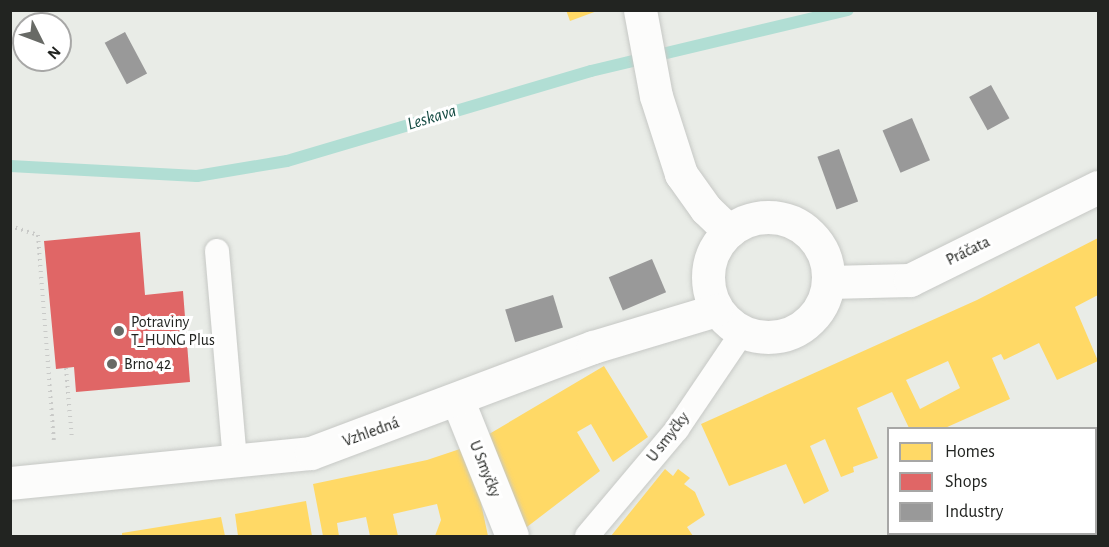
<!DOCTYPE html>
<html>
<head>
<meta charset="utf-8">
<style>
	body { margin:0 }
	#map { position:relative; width:1109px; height:547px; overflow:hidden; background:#e9ece7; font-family:"Alegreya Sans",sans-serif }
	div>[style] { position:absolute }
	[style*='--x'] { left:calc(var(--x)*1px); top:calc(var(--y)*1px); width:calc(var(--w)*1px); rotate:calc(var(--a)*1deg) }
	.homes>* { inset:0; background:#ffd966 }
	.shops>* { inset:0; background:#e06666 }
	.industry>* { inset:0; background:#999; transform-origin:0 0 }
	.stream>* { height:12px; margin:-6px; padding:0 6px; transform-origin:6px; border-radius:6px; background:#b1ded4 }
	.path>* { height:4px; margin-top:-2px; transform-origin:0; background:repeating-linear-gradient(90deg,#c9cac8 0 1.5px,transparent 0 6px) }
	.roads { filter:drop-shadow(0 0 2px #c6c8c5) drop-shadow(0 0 2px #c6c8c5) }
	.service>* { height:24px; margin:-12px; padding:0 12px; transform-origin:12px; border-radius:12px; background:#fcfcfb }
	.pedestrian>* { height:33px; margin:-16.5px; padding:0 16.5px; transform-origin:16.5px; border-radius:16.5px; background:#fcfcfb }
	.minor>* { height:33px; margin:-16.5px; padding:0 16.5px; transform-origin:16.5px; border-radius:16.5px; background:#fcfcfb }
	.minor>.ring { margin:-16.5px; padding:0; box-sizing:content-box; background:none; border:33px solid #fcfcfb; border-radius:50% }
	.dots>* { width:16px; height:16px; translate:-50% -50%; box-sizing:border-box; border:3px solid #fff; border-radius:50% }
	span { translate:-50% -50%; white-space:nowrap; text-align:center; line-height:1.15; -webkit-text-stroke:6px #fff; paint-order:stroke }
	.street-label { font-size:16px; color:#222421 }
	.poi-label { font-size:16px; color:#222421 }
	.left { translate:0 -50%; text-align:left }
	.water-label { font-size:18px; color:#164c44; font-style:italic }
	.frame { position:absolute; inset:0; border:12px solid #222421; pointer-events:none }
	.legend { position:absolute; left:887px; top:427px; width:210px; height:108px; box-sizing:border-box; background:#fff; border:2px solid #a7a7a6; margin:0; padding:8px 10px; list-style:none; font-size:18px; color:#222421 }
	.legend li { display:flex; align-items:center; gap:12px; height:30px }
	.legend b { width:30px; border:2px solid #a7a7a6 }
	.north { position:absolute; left:12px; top:12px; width:60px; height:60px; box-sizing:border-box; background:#fff; border:2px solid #a7a7a6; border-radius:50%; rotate:132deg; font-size:16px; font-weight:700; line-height:24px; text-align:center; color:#222421 }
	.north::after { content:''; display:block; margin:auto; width:21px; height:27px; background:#686a66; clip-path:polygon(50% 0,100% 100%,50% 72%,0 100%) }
</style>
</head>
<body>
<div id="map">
	<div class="homes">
		<i style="clip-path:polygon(566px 10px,597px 10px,597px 11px,570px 21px)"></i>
		<i style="clip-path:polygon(evenodd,1098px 238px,1098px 295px,1075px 307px,1098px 361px,1057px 380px,1039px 343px,1004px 360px,1001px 354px,992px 358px,1010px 399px,945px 428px,909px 428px,892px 392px,857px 408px,878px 458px,853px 467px,854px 472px,841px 477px,825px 439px,810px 446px,829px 491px,804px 504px,786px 464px,729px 486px,701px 424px,977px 300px,1098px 238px,948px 361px,960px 388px,920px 409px,906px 380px,948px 361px)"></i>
		<i style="clip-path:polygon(604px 366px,648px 437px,613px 462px,591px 424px,577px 432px,600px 471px,523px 530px,479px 440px)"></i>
		<i style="clip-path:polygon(469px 446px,488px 536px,435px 536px,441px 520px,437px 504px,393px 514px,398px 536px,370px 536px,366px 517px,337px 523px,339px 536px,323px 536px,313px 484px,427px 460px)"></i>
		<i style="clip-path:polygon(665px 469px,673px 476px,678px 469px,690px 478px,684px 484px,695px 492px,705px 515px,687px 527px,693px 536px,611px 536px)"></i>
		<i style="clip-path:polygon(306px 501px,312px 536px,238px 536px,235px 514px)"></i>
		<i style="clip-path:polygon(221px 517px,225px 536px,122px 536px,122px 533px)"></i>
	</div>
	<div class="shops">
		<i style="clip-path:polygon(140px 232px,145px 295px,183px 291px,190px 382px,76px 392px,74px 367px,56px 369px,44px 241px)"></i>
	</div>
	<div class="industry">
		<i style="left:125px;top:32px;width:47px;height:23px;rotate:62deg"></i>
		<i style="left:991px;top:85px;width:38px;height:25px;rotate:61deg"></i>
		<i style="left:912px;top:118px;width:46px;height:32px;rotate:67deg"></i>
		<i style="left:839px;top:149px;width:56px;height:23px;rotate:70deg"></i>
		<i style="left:652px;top:259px;width:36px;height:47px;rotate:67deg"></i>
		<i style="left:553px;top:295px;width:34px;height:50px;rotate:73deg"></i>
	</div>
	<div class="stream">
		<i style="--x:10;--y:166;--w:187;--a:3.1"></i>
		<i style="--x:197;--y:176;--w:91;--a:-9.5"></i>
		<i style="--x:287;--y:161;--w:317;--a:-16.5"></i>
		<i style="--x:591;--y:71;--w:264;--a:-13.4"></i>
	</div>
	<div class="path">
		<i style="--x:10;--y:226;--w:29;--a:18"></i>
		<i style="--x:38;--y:235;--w:208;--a:85.6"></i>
		<i style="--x:66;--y:368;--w:71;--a:85.2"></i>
	</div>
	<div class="roads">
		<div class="service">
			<i style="--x:217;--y:251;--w:212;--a:85.1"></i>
			<i style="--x:587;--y:536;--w:140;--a:-49.9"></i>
			<i style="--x:677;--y:429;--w:116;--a:-55.9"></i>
		</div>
		<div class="pedestrian">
			<i style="--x:458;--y:401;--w:145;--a:68.2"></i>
		</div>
		<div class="minor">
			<i style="--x:640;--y:10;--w:87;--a:79.5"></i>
			<i style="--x:656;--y:96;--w:82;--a:72.2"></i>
			<i style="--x:681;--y:174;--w:43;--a:54.5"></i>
			<i style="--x:706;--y:209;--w:32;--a:44"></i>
			<i class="ring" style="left:708px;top:217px;width:87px;height:87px"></i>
			<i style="--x:829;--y:282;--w:81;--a:-1.4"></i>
			<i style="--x:910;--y:280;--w:210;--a:-26.3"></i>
			<i style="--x:10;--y:483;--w:302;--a:-5.7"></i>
			<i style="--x:311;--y:453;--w:301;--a:-20.6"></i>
			<i style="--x:593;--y:347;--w:128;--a:-16.7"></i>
			<i style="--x:1096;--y:511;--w:2;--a:-27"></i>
			<i style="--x:1009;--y:536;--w:10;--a:-11"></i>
		</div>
	</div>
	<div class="dots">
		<i style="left:119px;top:331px;background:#686a66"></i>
		<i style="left:112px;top:364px;background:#686a66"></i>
	</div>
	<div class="street-label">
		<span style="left:968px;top:251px;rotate:-26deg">Práčata</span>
		<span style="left:371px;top:432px;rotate:-20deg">Vzhledná</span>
		<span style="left:668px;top:437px;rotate:-52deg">U smyčky</span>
		<span style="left:485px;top:469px;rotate:68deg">U Smyčky</span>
	</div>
	<div class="poi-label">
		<span class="left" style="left:131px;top:331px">Potraviny<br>T_HUNG Plus</span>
		<span class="left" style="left:124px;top:364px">Brno 42</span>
	</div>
	<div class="water-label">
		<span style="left:432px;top:118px;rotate:-17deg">Leskava</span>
	</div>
	<div class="frame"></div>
	<ul class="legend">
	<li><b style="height:16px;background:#ffd966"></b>Homes</li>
	<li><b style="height:16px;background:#e06666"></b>Shops</li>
	<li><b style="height:16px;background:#999"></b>Industry</li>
	</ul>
	<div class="north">N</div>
</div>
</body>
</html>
